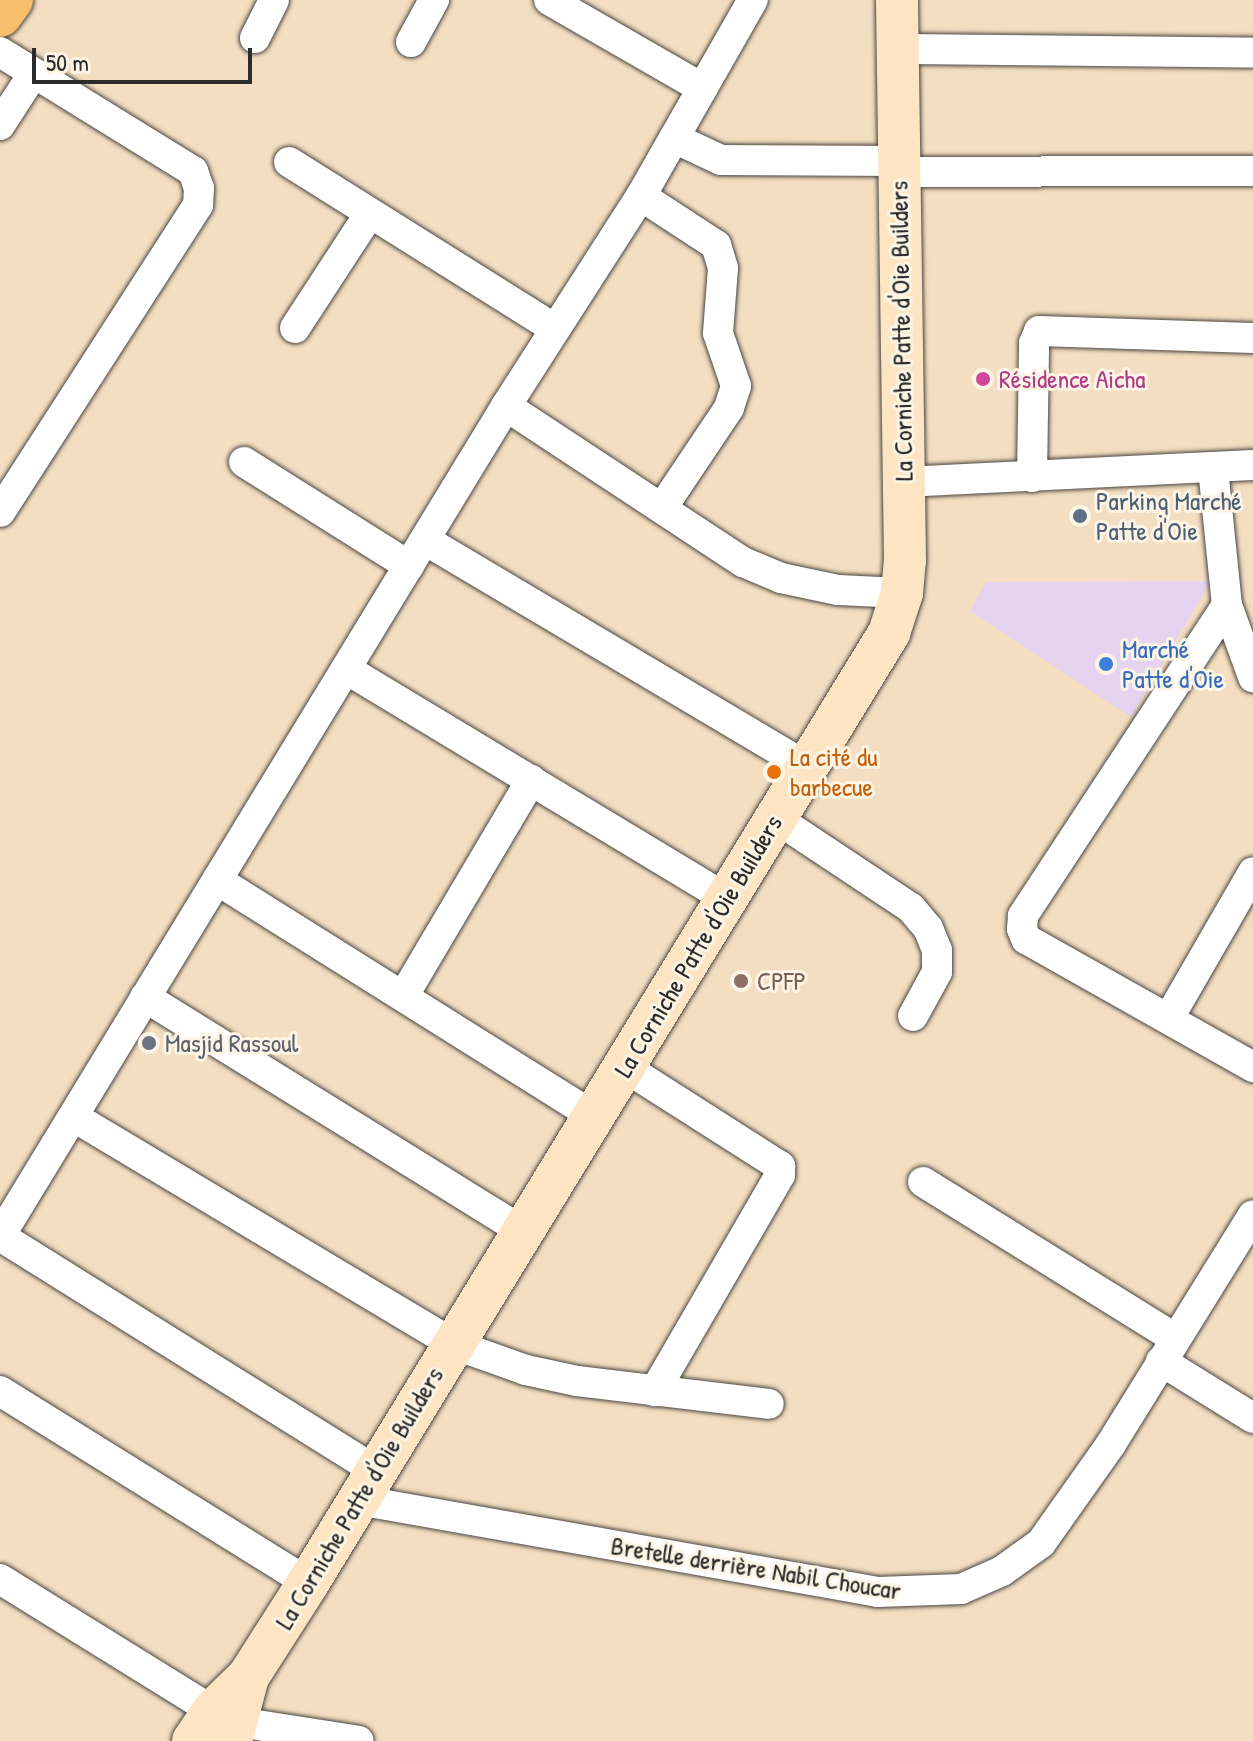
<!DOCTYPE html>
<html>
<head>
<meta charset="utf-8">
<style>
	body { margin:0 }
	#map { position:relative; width:1253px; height:1741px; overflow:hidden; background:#f4dec1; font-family:"Patrick Hand",sans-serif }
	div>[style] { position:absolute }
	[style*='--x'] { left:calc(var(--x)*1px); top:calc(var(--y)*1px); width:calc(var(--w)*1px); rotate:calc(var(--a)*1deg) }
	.built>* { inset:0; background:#e6d3f0 }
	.roads { filter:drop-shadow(0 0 2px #494642) drop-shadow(0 0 2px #494642) }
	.street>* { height:30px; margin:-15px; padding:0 15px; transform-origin:15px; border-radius:15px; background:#fff }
	.secondary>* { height:42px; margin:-21px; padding:0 21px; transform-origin:21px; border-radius:21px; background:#fde5c4 }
	.primary>* { height:44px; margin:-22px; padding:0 22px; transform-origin:22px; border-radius:22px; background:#f9bf6c }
	.dots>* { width:22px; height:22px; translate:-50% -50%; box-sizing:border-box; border:4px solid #fcf5e5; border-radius:50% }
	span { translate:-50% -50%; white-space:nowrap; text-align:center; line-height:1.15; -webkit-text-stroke:6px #fcf5e5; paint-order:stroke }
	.street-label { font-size:26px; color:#2b2b2b }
	.hotel-label { font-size:26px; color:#b23c85 }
	.left { translate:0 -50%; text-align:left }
	.service-label { font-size:26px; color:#4e5e75 }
	.shop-label { font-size:26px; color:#366cbe }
	.food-label { font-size:26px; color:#c56008 }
	.education-label { font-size:26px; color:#785e54 }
	.worship-label { font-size:26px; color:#5b616d }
	.scale { position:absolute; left:32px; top:48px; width:220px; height:36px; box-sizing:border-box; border:4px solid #2b2b2b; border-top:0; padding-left:10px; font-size:24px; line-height:28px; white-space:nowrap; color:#2b2b2b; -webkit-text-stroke:6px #fcf5e5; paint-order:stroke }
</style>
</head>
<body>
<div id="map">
	<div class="built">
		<i style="clip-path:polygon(1211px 581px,1131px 717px,970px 611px,986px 582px)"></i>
	</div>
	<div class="roads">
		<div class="street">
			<i style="--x:549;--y:0;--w:177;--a:29.9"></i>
			<i style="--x:255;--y:38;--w:42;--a:-63.4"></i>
			<i style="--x:411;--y:42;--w:48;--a:-61.3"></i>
			<i style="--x:898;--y:49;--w:355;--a:0.6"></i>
			<i style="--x:0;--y:52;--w:227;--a:31.7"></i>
			<i style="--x:193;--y:171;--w:18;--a:71"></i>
			<i style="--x:199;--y:188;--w:17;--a:93"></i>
			<i style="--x:198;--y:205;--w:365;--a:122.8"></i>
			<i style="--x:0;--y:125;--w:61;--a:-57.1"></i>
			<i style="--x:674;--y:138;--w:52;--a:25.1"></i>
			<i style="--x:721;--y:160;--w:178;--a:0.3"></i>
			<i style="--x:289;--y:162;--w:314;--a:32.1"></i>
			<i style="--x:899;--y:172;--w:354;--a:-0.2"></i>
			<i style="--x:641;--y:196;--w:90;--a:33.2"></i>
			<i style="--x:716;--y:245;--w:24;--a:73"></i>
			<i style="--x:723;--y:268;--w:65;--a:94.4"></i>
			<i style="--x:718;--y:333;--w:56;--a:71.2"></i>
			<i style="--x:736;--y:386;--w:23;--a:108"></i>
			<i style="--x:729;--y:408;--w:120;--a:123.8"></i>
			<i style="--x:295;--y:328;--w:137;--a:-56.9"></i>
			<i style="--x:506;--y:406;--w:284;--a:33.4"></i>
			<i style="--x:743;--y:562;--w:41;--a:22.8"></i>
			<i style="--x:781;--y:578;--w:58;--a:11.9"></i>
			<i style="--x:838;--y:590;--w:64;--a:2.7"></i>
			<i style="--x:244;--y:462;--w:195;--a:32.2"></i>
			<i style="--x:1213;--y:468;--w:138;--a:84.2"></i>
			<i style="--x:1227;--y:605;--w:77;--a:70.1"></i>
			<i style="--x:1032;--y:477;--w:134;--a:-89.1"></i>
			<i style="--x:1034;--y:343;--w:13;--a:-67"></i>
			<i style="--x:1039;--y:331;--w:214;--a:1.9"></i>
			<i style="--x:903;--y:482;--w:350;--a:-2.8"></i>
			<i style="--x:425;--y:540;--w:442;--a:30.7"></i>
			<i style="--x:1227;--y:605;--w:372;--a:123.3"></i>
			<i style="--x:1023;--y:916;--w:13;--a:94"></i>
			<i style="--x:1022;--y:929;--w:11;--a:68"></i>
			<i style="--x:1026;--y:939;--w:261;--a:29.4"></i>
			<i style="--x:346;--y:669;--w:444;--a:31.1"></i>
			<i style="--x:774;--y:817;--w:164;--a:33.6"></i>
			<i style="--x:911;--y:908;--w:26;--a:50"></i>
			<i style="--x:928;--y:928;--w:24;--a:68"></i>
			<i style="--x:937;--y:950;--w:22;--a:90"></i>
			<i style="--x:937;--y:972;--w:50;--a:118.6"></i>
			<i style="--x:217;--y:880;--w:448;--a:32.1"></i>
			<i style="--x:404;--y:995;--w:250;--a:-59.4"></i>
			<i style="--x:145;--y:997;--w:448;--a:31.8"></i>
			<i style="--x:1170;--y:1016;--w:166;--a:-60"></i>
			<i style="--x:626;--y:1068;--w:183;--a:32.5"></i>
			<i style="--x:780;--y:1166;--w:9;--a:90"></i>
			<i style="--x:780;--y:1175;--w:250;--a:120.1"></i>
			<i style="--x:74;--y:1117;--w:442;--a:30.9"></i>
			<i style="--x:453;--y:1344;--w:77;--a:19.6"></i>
			<i style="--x:526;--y:1370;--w:52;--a:12.2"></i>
			<i style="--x:577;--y:1381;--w:193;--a:6.8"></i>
			<i style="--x:923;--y:1182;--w:296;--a:31.8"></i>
			<i style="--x:0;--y:1236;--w:972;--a:-58.63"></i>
			<i style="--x:506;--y:406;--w:250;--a:-57.3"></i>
			<i style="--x:641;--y:196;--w:226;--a:-60.3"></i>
			<i style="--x:0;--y:1236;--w:445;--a:32"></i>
			<i style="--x:1161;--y:1361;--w:108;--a:31.8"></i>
			<i style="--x:0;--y:1391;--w:363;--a:31.9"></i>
			<i style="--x:358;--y:1500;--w:528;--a:10.03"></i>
			<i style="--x:878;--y:1592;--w:83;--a:-2.1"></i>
			<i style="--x:961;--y:1589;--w:45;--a:-23.7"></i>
			<i style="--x:1002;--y:1571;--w:48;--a:-35.7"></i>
			<i style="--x:1041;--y:1543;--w:121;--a:-54.7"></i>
			<i style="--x:1111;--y:1444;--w:269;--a:-58.2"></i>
			<i style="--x:0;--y:1579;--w:251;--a:31.8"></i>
			<i style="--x:213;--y:1711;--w:27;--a:24"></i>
			<i style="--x:238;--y:1722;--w:122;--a:8.9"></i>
		</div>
		<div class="secondary">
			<i style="--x:193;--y:1741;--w:36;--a:-56"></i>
			<i style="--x:213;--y:1711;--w:49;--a:-44.2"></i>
			<i style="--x:248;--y:1677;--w:112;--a:-57.4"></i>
			<i style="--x:308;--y:1583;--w:1114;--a:-58.55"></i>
			<i style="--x:889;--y:633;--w:42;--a:-72"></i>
			<i style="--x:902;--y:593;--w:33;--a:-85"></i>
			<i style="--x:905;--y:560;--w:560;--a:-90.82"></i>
			<i style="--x:231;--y:1741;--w:66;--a:-75.1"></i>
		</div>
		<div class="primary">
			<i style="--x:0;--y:15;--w:19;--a:-54"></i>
		</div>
	</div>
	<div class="dots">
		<i style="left:983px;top:379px;background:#d1479c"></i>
		<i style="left:1080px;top:516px;background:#5c6f8a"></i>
		<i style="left:1106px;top:664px;background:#3f7fe0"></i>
		<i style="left:774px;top:772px;background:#e8710a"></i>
		<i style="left:741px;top:981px;background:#8d6e63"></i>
		<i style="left:149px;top:1043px;background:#6b7280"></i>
	</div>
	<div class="street-label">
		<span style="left:901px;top:331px;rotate:-91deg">La Corniche Patte d'Oie Builders</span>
		<span style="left:698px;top:946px;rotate:-59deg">La Corniche Patte d'Oie Builders</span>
		<span style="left:359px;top:1498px;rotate:-59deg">La Corniche Patte d'Oie Builders</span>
		<span style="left:756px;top:1568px;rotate:9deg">Bretelle derrière Nabil Choucar</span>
	</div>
	<div class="hotel-label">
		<span class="left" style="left:999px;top:379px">Résidence Aicha</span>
	</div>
	<div class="service-label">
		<span class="left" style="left:1096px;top:516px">Parking Marché<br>Patte d'Oie</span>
	</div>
	<div class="shop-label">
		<span class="left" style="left:1122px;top:664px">Marché<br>Patte d'Oie</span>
	</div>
	<div class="food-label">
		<span class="left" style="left:790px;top:772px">La cité du<br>barbecue</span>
	</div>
	<div class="education-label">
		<span class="left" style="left:757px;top:981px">CPFP</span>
	</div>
	<div class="worship-label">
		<span class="left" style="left:165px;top:1043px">Masjid Rassoul</span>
	</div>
	<div class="scale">50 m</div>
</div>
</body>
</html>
